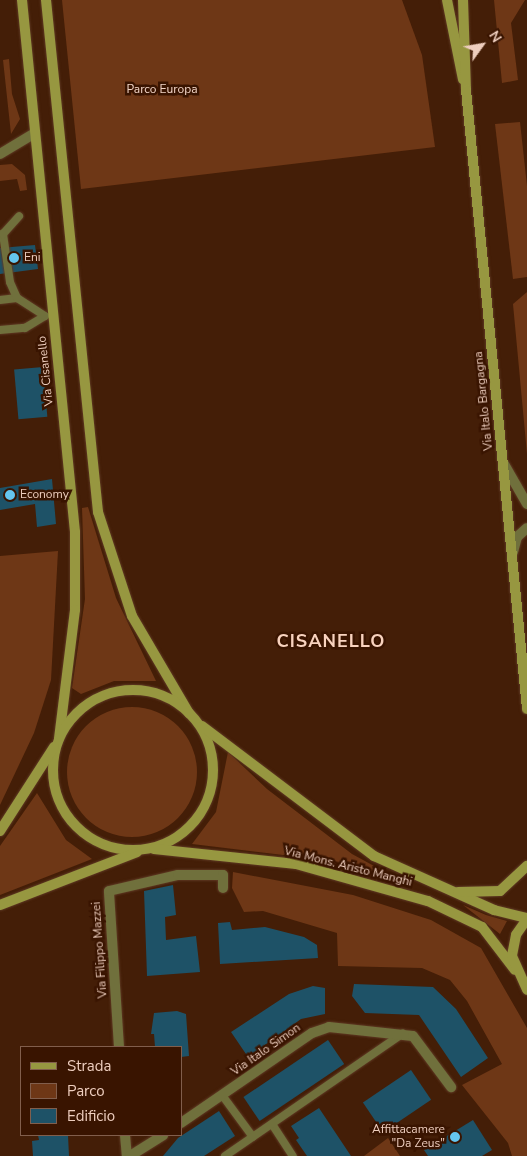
<!DOCTYPE html>
<html>
<head>
<meta charset="utf-8">
<style>
	body { margin:0 }
	#map { position:relative; width:527px; height:1156px; overflow:hidden; background:#441e07; font-family:"Nunito Sans",sans-serif }
	div>[style] { position:absolute }
	[style*='--x'] { left:calc(var(--x)*1px); top:calc(var(--y)*1px); width:calc(var(--w)*1px); rotate:calc(var(--a)*1deg) }
	.green>* { inset:0; background:#6e3716 }
	.round { border-radius:50% }
	.building>* { inset:0; background:#1e5267; transform-origin:0 0 }
	.roads { filter:drop-shadow(0 0 1px #5f3a24) drop-shadow(0 0 1px #5f3a24) }
	.lane>* { height:8px; margin:-4px; padding:0 4px; transform-origin:4px; border-radius:4px; background:#70703c }
	.street>* { height:10px; margin:-5px; padding:0 5px; transform-origin:5px; border-radius:5px; background:#70703c }
	.secondary>* { height:10px; margin:-5px; padding:0 5px; transform-origin:5px; border-radius:5px; background:#979740 }
	.secondary>.ring { margin:-5px; padding:0; box-sizing:content-box; background:none; border:10px solid #979740; border-radius:50% }
	.dots>* { width:14px; height:14px; translate:-50% -50%; box-sizing:border-box; border:2px solid #391400; border-radius:50% }
	span { translate:-50% -50%; white-space:nowrap; text-align:center; line-height:1.15; -webkit-text-stroke:5px #391400; paint-order:stroke }
	.park-label { font-size:12px; color:#f2d5c6 }
	.poi-label { font-size:12px; color:#eecebe }
	.left { translate:0 -50%; text-align:left }
	.right { translate:-100% -50%; text-align:right }
	.street-label { font-size:12px; color:#eecebe }
	.district-label { font-size:18px; color:#f8d2be; font-weight:700; letter-spacing:1px }
	.legend { position:absolute; left:20px; top:1046px; width:162px; height:90px; box-sizing:border-box; background:#391400; border:1px solid #815e4c; margin:0; padding:6px 9px; list-style:none; font-size:15px; color:#eecebe }
	.legend li { display:flex; align-items:center; gap:10px; height:25px }
	.legend b { width:25px; border:1px solid #815e4c }
	.north { position:absolute; left:457px; top:20px; width:50px; height:50px; -webkit-text-stroke:4px #391400; paint-order:stroke; rotate:58deg; font-size:14px; font-weight:700; line-height:20px; text-align:center; color:#eecebe }
	.north::after { content:''; display:block; margin:auto; width:18px; height:22px; background:#eecebe; clip-path:polygon(50% 0,100% 100%,50% 72%,0 100%) }
</style>
</head>
<body>
<div id="map">
	<div class="green">
		<i style="clip-path:polygon(62px 0,402px 0,422px 55px,435px 147px,81px 189px)"></i>
		<i style="clip-path:polygon(494px 0,525px 0,511px 23px,518px 80px,502px 83px)"></i>
		<i style="clip-path:polygon(9px 59px,12px 94px,20px 119px,11px 134px,3px 60px)"></i>
		<i style="clip-path:polygon(520px 122px,527px 186px,527px 277px,513px 279px,495px 124px)"></i>
		<i style="clip-path:polygon(12px 164px,25px 175px,27px 190px,20px 191px,17px 179px,0 181px,0 165px)"></i>
		<i style="clip-path:polygon(527px 292px,527px 454px,513px 304px)"></i>
		<i style="clip-path:polygon(88px 507px,116px 598px,156px 681px,114px 681px,81px 694px,72px 688px,85px 599px,82px 508px)"></i>
		<i style="clip-path:polygon(58px 551px,51px 680px,34px 733px,0 805px,0 556px)"></i>
		<i class="round" style="left:67px;top:707px;width:130px;height:130px"></i>
		<i style="clip-path:polygon(228px 752px,267px 789px,352px 854px,411px 886px,300px 857px,192px 844px,216px 812px)"></i>
		<i style="clip-path:polygon(37px 793px,66px 840px,92px 859px,0 895px,0 846px)"></i>
		<i style="clip-path:polygon(233px 872px,353px 895px,431px 920px,481px 948px,527px 1028px,527px 1156px,512px 1156px,508px 1143px,462px 1085px,502px 1064px,467px 1001px,450px 980px,422px 968px,338px 966px,337px 933px,263px 911px,244px 912px,232px 888px)"></i>
		<i style="clip-path:polygon(463px 905px,486px 915px,507px 921px,500px 934px)"></i>
		<i style="clip-path:polygon(388px 1138px,400px 1156px,364px 1156px)"></i>
	</div>
	<div class="building">
		<i style="clip-path:polygon(35px 245px,38px 269px,0 274px,0 248px)"></i>
		<i style="left:43px;top:367px;width:50px;height:29px;rotate:85deg"></i>
		<i style="clip-path:polygon(52px 479px,56px 524px,37px 527px,35px 504px,0 510px,0 488px)"></i>
		<i style="clip-path:polygon(173px 885px,176px 915px,165px 917px,166px 940px,196px 936px,200px 972px,147px 976px,144px 891px)"></i>
		<i style="clip-path:polygon(230px 922px,232px 930px,265px 927px,304px 937px,317px 945px,318px 958px,220px 964px,218px 923px)"></i>
		<i style="clip-path:polygon(354px 984px,433px 987px,456px 1009px,488px 1058px,461px 1077px,419px 1015px,365px 1013px,352px 996px)"></i>
		<i style="clip-path:polygon(313px 986px,325px 988px,325px 1014px,301px 1019px,248px 1057px,231px 1032px,289px 994px)"></i>
		<i style="clip-path:polygon(177px 1011px,186px 1014px,189px 1056px,181px 1057px,181px 1047px,155px 1047px,154px 1034px,151px 1034px,154px 1013px)"></i>
		<i style="left:328px;top:1040px;width:29px;height:102px;rotate:56deg"></i>
		<i style="left:411px;top:1070px;width:36px;height:58px;rotate:56deg"></i>
		<i style="clip-path:polygon(319px 1108px,351px 1156px,307px 1156px,296px 1140px,299px 1138px,291px 1126px)"></i>
		<i style="clip-path:polygon(219px 1111px,235px 1136px,204px 1156px,163px 1156px,178px 1138px)"></i>
		<i style="clip-path:polygon(473px 1120px,492px 1150px,482px 1156px,428px 1156px,424px 1150px)"></i>
		<i style="clip-path:polygon(38px 1135px,68px 1135px,69px 1156px,33px 1156px,32px 1141px,39px 1140px)"></i>
	</div>
	<div class="roads">
		<div class="lane">
			<i style="--x:0;--y:300;--w:17;--a:-7"></i>
			<i style="--x:0;--y:330;--w:25;--a:-5"></i>
			<i style="--x:25;--y:328;--w:23;--a:-31"></i>
			<i style="--x:45;--y:316;--w:33;--a:-147"></i>
			<i style="--x:17;--y:298;--w:17;--a:-114"></i>
			<i style="--x:10;--y:282;--w:49;--a:-98.3"></i>
			<i style="--x:3;--y:234;--w:24;--a:-48"></i>
			<i style="--x:222;--y:1095;--w:52;--a:53.6"></i>
			<i style="--x:272;--y:1124;--w:38;--a:57"></i>
			<i style="--x:225;--y:1156;--w:216;--a:-34.6"></i>
		</div>
		<div class="street">
			<i style="--x:0;--y:154;--w:41;--a:-31"></i>
			<i style="--x:504;--y:464;--w:46;--a:60.1"></i>
			<i style="--x:513;--y:552;--w:16;--a:-75"></i>
			<i style="--x:517;--y:537;--w:13;--a:-42"></i>
			<i style="--x:119;--y:1047;--w:156;--a:-93.7"></i>
			<i style="--x:109;--y:891;--w:71;--a:-13.1"></i>
			<i style="--x:178;--y:875;--w:45;--a:0"></i>
			<i style="--x:223;--y:875;--w:13;--a:90"></i>
			<i style="--x:181;--y:1123;--w:159;--a:-34.5"></i>
			<i style="--x:312;--y:1033;--w:18;--a:-19"></i>
			<i style="--x:329;--y:1027;--w:84;--a:6.1"></i>
			<i style="--x:413;--y:1036;--w:64;--a:53.3"></i>
			<i style="--x:125;--y:1135;--w:21;--a:85"></i>
			<i style="--x:130;--y:1156;--w:39;--a:-32"></i>
		</div>
		<div class="secondary">
			<i style="--x:22;--y:0;--w:535;--a:84.31"></i>
			<i style="--x:75;--y:532;--w:78;--a:90"></i>
			<i style="--x:75;--y:610;--w:130;--a:97.1"></i>
			<i style="--x:46;--y:0;--w:515;--a:84.2"></i>
			<i style="--x:98;--y:512;--w:109;--a:71.9"></i>
			<i style="--x:132;--y:616;--w:113;--a:59.6"></i>
			<i style="--x:447;--y:0;--w:81;--a:78.6"></i>
			<i style="--x:463;--y:0;--w:90;--a:88.1"></i>
			<i style="--x:466;--y:90;--w:622;--a:84.37"></i>
			<i class="ring" style="left:53px;top:690px;width:150px;height:150px"></i>
			<i style="--x:202;--y:726;--w:216;--a:37.1"></i>
			<i style="--x:374;--y:856;--w:132;--a:24.2"></i>
			<i style="--x:494;--y:910;--w:34;--a:14"></i>
			<i style="--x:0;--y:831;--w:100;--a:-57.3"></i>
			<i style="--x:154;--y:849;--w:143;--a:6"></i>
			<i style="--x:296;--y:864;--w:137;--a:15.7"></i>
			<i style="--x:428;--y:901;--w:60;--a:25.7"></i>
			<i style="--x:482;--y:927;--w:54;--a:52.5"></i>
			<i style="--x:458;--y:892;--w:42;--a:-1.4"></i>
			<i style="--x:500;--y:891;--w:37;--a:-43"></i>
			<i style="--x:0;--y:905;--w:147;--a:-21.1"></i>
			<i style="--x:527;--y:919;--w:19;--a:125"></i>
			<i style="--x:516;--y:935;--w:21;--a:101"></i>
			<i style="--x:512;--y:956;--w:37;--a:66"></i>
		</div>
	</div>
	<div class="dots">
		<i style="left:14px;top:258px;background:#65c5ee"></i>
		<i style="left:10px;top:495px;background:#65c5ee"></i>
		<i style="left:455px;top:1137px;background:#65c5ee"></i>
	</div>
	<div class="park-label">
		<span style="left:162px;top:90px">Parco Europa</span>
	</div>
	<div class="poi-label">
		<span class="left" style="left:24px;top:258px">Eni</span>
		<span class="left" style="left:20px;top:495px">Economy</span>
		<span class="right" style="left:445px;top:1137px">Affittacamere<br>"Da Zeus"</span>
	</div>
	<div class="street-label">
		<span style="left:46px;top:371px;rotate:-96deg">Via Cisanello</span>
		<span style="left:484px;top:401px;rotate:-96deg">Via Italo Bargagna</span>
		<span style="left:348px;top:867px;rotate:14deg">Via Mons. Aristo Manghi</span>
		<span style="left:100px;top:950px;rotate:-94deg">Via Filippo Mazzei</span>
		<span style="left:266px;top:1050px;rotate:-35deg">Via Italo Simon</span>
	</div>
	<div class="district-label">
		<span style="left:331px;top:641px">CISANELLO</span>
	</div>
	<ul class="legend">
	<li><b style="height:6px;background:#979740"></b>Strada</li>
	<li><b style="height:14px;background:#6e3716"></b>Parco</li>
	<li><b style="height:14px;background:#1e5267"></b>Edificio</li>
	</ul>
	<div class="north">N</div>
</div>
</body>
</html>
